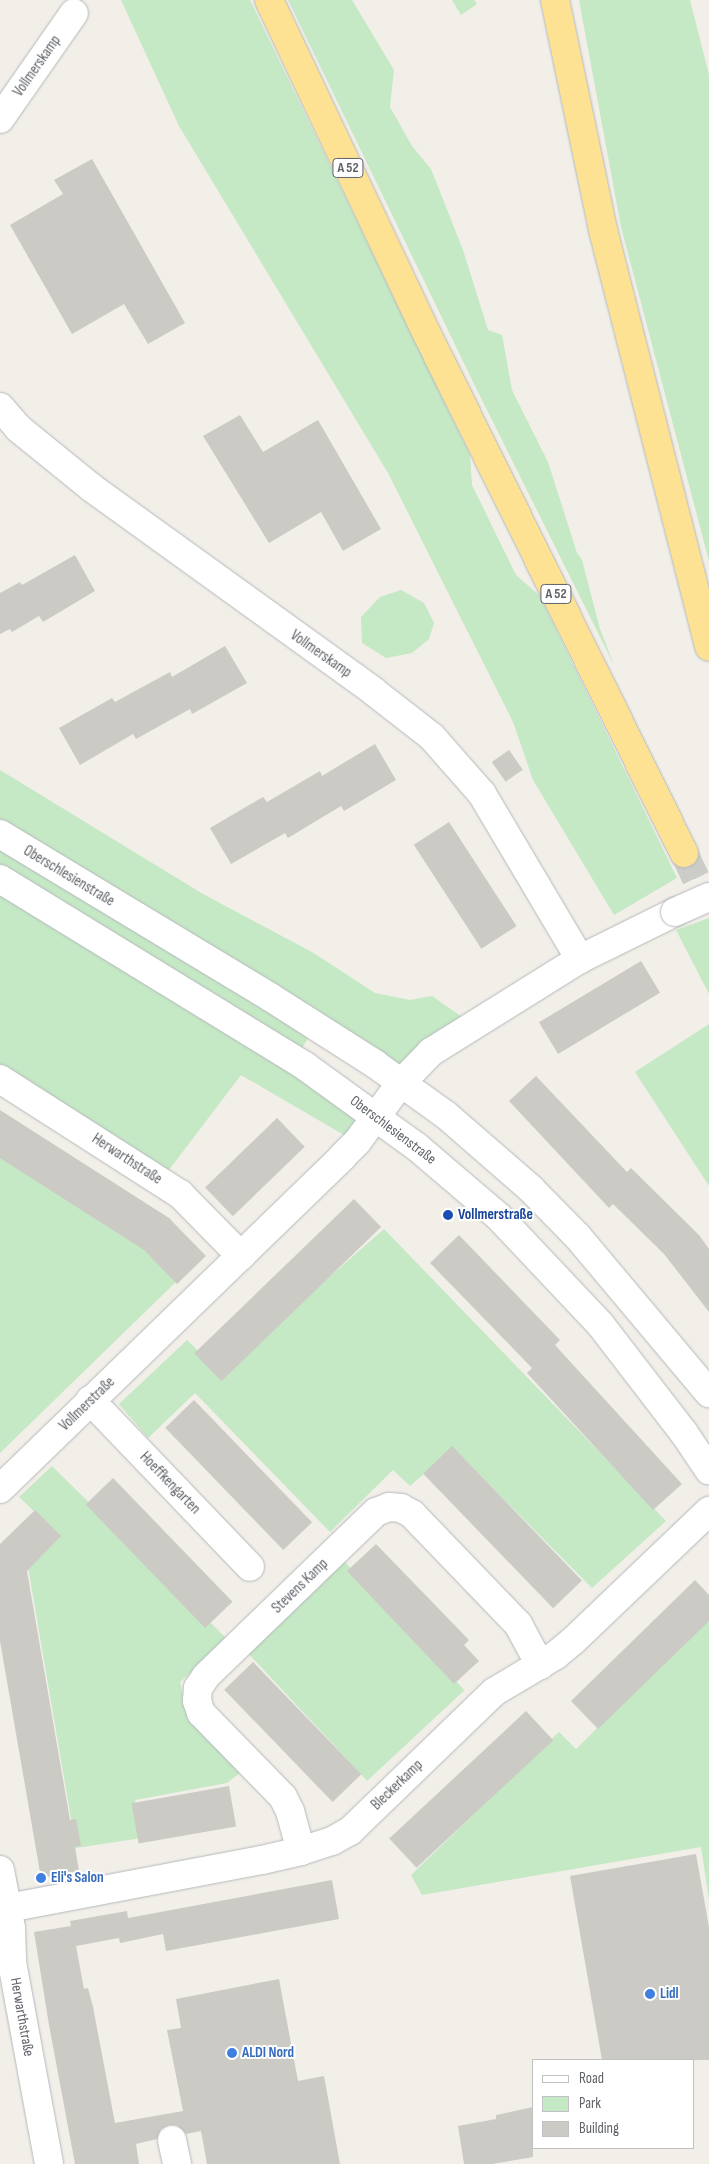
<!DOCTYPE html>
<html>
<head>
<meta charset="utf-8">
<style>
	body { margin:0 }
	#map { position:relative; width:709px; height:2164px; overflow:hidden; background:#f1efe8; font-family:"Sofia Sans Condensed",sans-serif }
	div>[style] { position:absolute }
	[style*='--x'] { left:calc(var(--x)*1px); top:calc(var(--y)*1px); width:calc(var(--w)*1px); rotate:calc(var(--a)*1deg) }
	.green>* { inset:0; background:#c5e8c5; transform-origin:0 0 }
	.building>* { inset:0; background:#cccac5; transform-origin:0 0 }
	.motorway-tunnel>* { height:28px; margin-top:-14px; transform-origin:0; background:repeating-linear-gradient(90deg,#ccccc8 0 28px,transparent 0 42px) }
	.roads { filter:drop-shadow(0 0 1px #b5b8bc) drop-shadow(0 0 1px #b5b8bc) }
	.minor>* { height:28px; margin:-14px; padding:0 14px; transform-origin:14px; border-radius:14px; background:#fff }
	.secondary>* { height:28px; margin:-14px; padding:0 14px; transform-origin:14px; border-radius:14px; background:#fff }
	.motorway>* { height:28px; margin:-14px; padding:0 14px; transform-origin:14px; border-radius:14px; background:#fde293 }
	.bridges { filter:drop-shadow(0 0 1px #b5b8bc) drop-shadow(0 0 1px #b5b8bc) }
	.minor-bridge>* { height:28px; margin:-14px; padding:0 14px; transform-origin:14px; border-radius:14px; background:#fff }
	.dots>* { width:14px; height:14px; translate:-50% -50%; box-sizing:border-box; border:2px solid #fff; border-radius:50% }
	span { translate:-50% -50%; white-space:nowrap; text-align:center; line-height:1.15; -webkit-text-stroke:4px #fff; paint-order:stroke }
	.shield-label span { padding:1px 4px; background:#fff; border:1px solid; border-radius:4px; -webkit-text-stroke-width:0 }
	.shield-label { font-size:14px; color:#5f6368; font-weight:700 }
	.street-label { font-size:15px; color:#5f6368 }
	.transit-label { font-size:15px; color:#164399; font-weight:700 }
	.left { translate:0 -50%; text-align:left }
	.shop-label { font-size:15px; color:#366cbe; font-weight:700 }
	.legend { position:absolute; left:532px; top:2059px; width:162px; height:90px; box-sizing:border-box; background:#fff; border:1px solid #bfc1c3; margin:0; padding:6px 9px; list-style:none; font-size:15px; color:#5f6368 }
	.legend li { display:flex; align-items:center; gap:10px; height:25px }
	.legend b { width:25px; border:1px solid #bfc1c3 }
</style>
</head>
<body>
<div id="map">
	<div class="green">
		<i style="clip-path:polygon(121px 0,250px 0,470px 455px,472px 485px,516px 575px,540px 596px,677px 878px,614px 915px,533px 780px,513px 722px,388px 473px,179px 126px)"></i>
		<i style="clip-path:polygon(288px 0,352px 0,394px 70px,390px 107px,412px 146px,431px 169px,463px 250px,488px 330px,502px 335px,512px 390px,548px 462px,577px 553px,582px 560px,600px 629px,614px 665px,475px 386px)"></i>
		<i style="clip-path:polygon(452px 0,474px 0,477px 4px,461px 15px)"></i>
		<i style="clip-path:polygon(579px 0,690px 0,709px 75px,709px 561px,621px 227px)"></i>
		<i style="clip-path:polygon(401px 590px,424px 603px,434px 623px,429px 639px,412px 653px,386px 658px,362px 643px,361px 617px,380px 597px)"></i>
		<i style="clip-path:polygon(0 770px,203px 894px,312px 952px,375px 993px,410px 1000px,432px 996px,472px 1024px,401px 1082px,0 831px)"></i>
		<i style="left:0;top:835px;width:369px;height:42px;rotate:32deg"></i>
		<i style="clip-path:polygon(0 881px,374px 1116px,356px 1142px,241px 1075px,159px 1183px,0 1078px)"></i>
		<i style="clip-path:polygon(709px 918px,709px 994px,676px 930px)"></i>
		<i style="clip-path:polygon(709px 1024px,709px 1186px,635px 1072px)"></i>
		<i style="clip-path:polygon(0 1151px,148px 1243px,180px 1278px,0 1453px)"></i>
		<i style="clip-path:polygon(384px 1229px,666px 1521px,592px 1588px,453px 1448px,410px 1486px,393px 1470px,330px 1532px,195px 1393px,148px 1438px,119px 1404px,187px 1340px,220px 1373px)"></i>
		<i style="clip-path:polygon(52px 1466px,228px 1640px,180px 1682px,184px 1699px,245px 1769px,227px 1783px,135px 1800px,142px 1838px,76px 1848px,27px 1561px,57px 1533px,19px 1497px)"></i>
		<i style="left:343px;top:1560px;width:178px;height:133px;rotate:47deg"></i>
		<i style="clip-path:polygon(709px 1617px,709px 1900px,701px 1847px,422px 1895px,411px 1875px,559px 1732px,576px 1749px)"></i>
	</div>
	<div class="building">
		<i style="clip-path:polygon(92px 159px,185px 323px,148px 344px,124px 304px,72px 334px,10px 225px,63px 194px,54px 180px)"></i>
		<i style="clip-path:polygon(240px 415px,263px 452px,318px 420px,381px 529px,343px 551px,321px 512px,269px 543px,203px 436px)"></i>
		<i style="clip-path:polygon(75px 555px,95px 591px,43px 622px,39px 616px,12px 632px,10px 629px,0 634px,0 593px,20px 582px,22px 585px)"></i>
		<i style="clip-path:polygon(225px 646px,247px 683px,192px 714px,190px 709px,136px 739px,133px 734px,80px 765px,59px 728px,112px 698px,115px 702px,170px 672px,172px 677px)"></i>
		<i style="clip-path:polygon(375px 744px,396px 780px,344px 811px,341px 806px,288px 838px,285px 833px,231px 864px,210px 828px,263px 797px,267px 802px,320px 771px,322px 776px)"></i>
		<i style="left:509px;top:750px;width:24px;height:21px;rotate:55deg"></i>
		<i style="left:449px;top:822px;width:124px;height:42px;rotate:57deg"></i>
		<i style="left:641px;top:961px;width:37px;height:119px;rotate:59deg"></i>
		<i style="clip-path:polygon(536px 1076px,627px 1172px,631px 1168px,699px 1235px,709px 1249px,709px 1312px,664px 1254px,613px 1204px,609px 1208px,509px 1101px)"></i>
		<i style="clip-path:polygon(0 1110px,169px 1218px,206px 1256px,177px 1284px,144px 1250px,0 1158px)"></i>
		<i style="left:277px;top:1118px;width:40px;height:100px;rotate:46deg"></i>
		<i style="left:354px;top:1199px;width:39px;height:222px;rotate:46deg"></i>
		<i style="clip-path:polygon(459px 1235px,560px 1340px,555px 1345px,682px 1484px,653px 1510px,527px 1373px,532px 1368px,430px 1263px)"></i>
		<i style="left:194px;top:1400px;width:170px;height:40px;rotate:46deg"></i>
		<i style="left:452px;top:1446px;width:187px;height:40px;rotate:46deg"></i>
		<i style="left:113px;top:1478px;width:172px;height:38px;rotate:46deg"></i>
		<i style="clip-path:polygon(35px 1510px,61px 1536px,27px 1571px,70px 1820px,76px 1819px,81px 1846px,75px 1847px,79px 1871px,41px 1878px,0 1641px,0 1544px)"></i>
		<i style="clip-path:polygon(376px 1544px,469px 1640px,464px 1645px,479px 1661px,454px 1684px,347px 1571px)"></i>
		<i style="clip-path:polygon(695px 1580px,709px 1595px,709px 1621px,598px 1729px,571px 1701px)"></i>
		<i style="left:253px;top:1662px;width:156px;height:40px;rotate:46deg"></i>
		<i style="left:526px;top:1711px;width:40px;height:187px;rotate:47deg"></i>
		<i style="left:229px;top:1786px;width:41px;height:99px;rotate:80deg"></i>
		<i style="clip-path:polygon(696px 1854px,709px 1927px,709px 2060px,602px 2060px,570px 1876px)"></i>
		<i style="clip-path:polygon(332px 1880px,339px 1919px,166px 1951px,163px 1934px,120px 1943px,119px 1938px,76px 1946px,84px 1989px,88px 1988px,93px 2007px,115px 2123px,183px 2111px,167px 2030px,181px 2028px,176px 1999px,279px 1979px,298px 2081px,324px 2076px,340px 2164px,207px 2164px,201px 2131px,186px 2134px,177px 2125px,169px 2125px,161px 2129px,157px 2139px,136px 2144px,139px 2164px,75px 2164px,49px 2025px,34px 1932px,71px 1926px,70px 1921px,127px 1911px,128px 1918px)"></i>
		<i style="clip-path:polygon(533px 2107px,533px 2157px,492px 2164px,464px 2164px,458px 2126px,496px 2119px,496px 2115px)"></i>
	</div>
	<div class="motorway-tunnel">
		<i style="--x:684;--y:853;--w:59;--a:64.7"></i>
	</div>
	<div class="roads">
		<div class="minor">
			<i style="--x:0;--y:119;--w:129;--a:-55.1"></i>
			<i style="--x:0;--y:407;--w:28;--a:49"></i>
			<i style="--x:18;--y:428;--w:95;--a:39"></i>
			<i style="--x:92;--y:488;--w:347;--a:35.8"></i>
			<i style="--x:373;--y:691;--w:75;--a:37.9"></i>
			<i style="--x:432;--y:737;--w:76;--a:48.7"></i>
			<i style="--x:482;--y:794;--w:192;--a:59.3"></i>
			<i style="--x:0;--y:1079;--w:214;--a:32.6"></i>
			<i style="--x:180;--y:1194;--w:87;--a:45.5"></i>
			<i style="--x:90;--y:1400;--w:231;--a:46.2"></i>
			<i style="--x:0;--y:1489;--w:477;--a:-44.1"></i>
			<i style="--x:342;--y:1157;--w:21;--a:-45"></i>
			<i style="--x:357;--y:1142;--w:74;--a:-53.3"></i>
			<i style="--x:401;--y:1083;--w:43;--a:-45.9"></i>
			<i style="--x:431;--y:1052;--w:176;--a:-32"></i>
			<i style="--x:580;--y:959;--w:106;--a:-26.3"></i>
			<i style="--x:301;--y:1851;--w:41;--a:-105.4"></i>
			<i style="--x:290;--y:1811;--w:16;--a:-117"></i>
			<i style="--x:283;--y:1797;--w:117;--a:-134.3"></i>
			<i style="--x:201;--y:1713;--w:13;--a:-108"></i>
			<i style="--x:197;--y:1701;--w:13;--a:-86"></i>
			<i style="--x:198;--y:1688;--w:14;--a:-56"></i>
			<i style="--x:206;--y:1676;--w:236;--a:-44"></i>
			<i style="--x:376;--y:1512;--w:14;--a:-21"></i>
			<i style="--x:389;--y:1507;--w:12;--a:5"></i>
			<i style="--x:401;--y:1508;--w:13;--a:29"></i>
			<i style="--x:412;--y:1514;--w:153;--a:46.1"></i>
			<i style="--x:518;--y:1624;--w:47;--a:61.8"></i>
			<i style="--x:0;--y:1870;--w:59;--a:79.3"></i>
			<i style="--x:11;--y:1928;--w:34;--a:88"></i>
			<i style="--x:12;--y:1962;--w:205;--a:79.6"></i>
			<i style="--x:8;--y:1908;--w:258;--a:-10.7"></i>
			<i style="--x:262;--y:1860;--w:40;--a:-13"></i>
			<i style="--x:301;--y:1851;--w:33;--a:-18"></i>
			<i style="--x:332;--y:1841;--w:21;--a:-29"></i>
			<i style="--x:350;--y:1831;--w:200;--a:-44"></i>
			<i style="--x:494;--y:1692;--w:72;--a:-30.8"></i>
			<i style="--x:556;--y:1655;--w:23;--a:-40"></i>
			<i style="--x:574;--y:1640;--w:187;--a:-43.7"></i>
			<i style="--x:172;--y:2140;--w:25;--a:78"></i>
		</div>
		<div class="secondary">
			<i style="--x:0;--y:834;--w:315;--a:31.1"></i>
			<i style="--x:270;--y:997;--w:125;--a:32.5"></i>
			<i style="--x:375;--y:1064;--w:87;--a:35.7"></i>
			<i style="--x:446;--y:1115;--w:113;--a:41"></i>
			<i style="--x:531;--y:1189;--w:67;--a:45.6"></i>
			<i style="--x:578;--y:1237;--w:204;--a:50"></i>
			<i style="--x:0;--y:879;--w:358;--a:31.5"></i>
			<i style="--x:305;--y:1066;--w:138;--a:35.9"></i>
			<i style="--x:417;--y:1147;--w:109;--a:40.5"></i>
			<i style="--x:500;--y:1218;--w:146;--a:46.7"></i>
			<i style="--x:600;--y:1324;--w:138;--a:52.4"></i>
			<i style="--x:684;--y:1433;--w:45;--a:56"></i>
		</div>
		<div class="motorway">
			<i style="--x:269;--y:0;--w:372;--a:64.7"></i>
			<i style="--x:428;--y:336;--w:577;--a:63.66"></i>
			<i style="--x:555;--y:0;--w:235;--a:78.2"></i>
			<i style="--x:603;--y:230;--w:430;--a:75.7"></i>
		</div>
	</div>
	<div class="bridges">
		<div class="minor-bridge">
			<i style="--x:675;--y:912;--w:37;--a:-24"></i>
		</div>
	</div>
	<div class="dots">
		<i style="left:448px;top:1215px;background:#1a4fb4"></i>
		<i style="left:41px;top:1878px;background:#3f7fe0"></i>
		<i style="left:650px;top:1994px;background:#3f7fe0"></i>
		<i style="left:232px;top:2053px;background:#3f7fe0"></i>
	</div>
	<div class="shield-label">
		<span style="left:348px;top:168px">A 52</span>
		<span style="left:556px;top:594px">A 52</span>
	</div>
	<div class="street-label">
		<span style="left:37px;top:66px;rotate:-55deg">Vollmerskamp</span>
		<span style="left:321px;top:654px;rotate:35deg">Vollmerskamp</span>
		<span style="left:69px;top:876px;rotate:31deg">Oberschlesienstraße</span>
		<span style="left:393px;top:1130px;rotate:37deg">Oberschlesienstraße</span>
		<span style="left:127px;top:1159px;rotate:33deg">Herwarthstraße</span>
		<span style="left:87px;top:1404px;rotate:-44deg">Vollmerstraße</span>
		<span style="left:170px;top:1483px;rotate:46deg">Hoeffkengarten</span>
		<span style="left:300px;top:1586px;rotate:-44deg">Stevens Kamp</span>
		<span style="left:397px;top:1785px;rotate:-44deg">Bleckerkamp</span>
		<span style="left:22px;top:2017px;rotate:80deg">Herwarthstraße</span>
	</div>
	<div class="transit-label">
		<span class="left" style="left:458px;top:1215px">Vollmerstraße</span>
	</div>
	<div class="shop-label">
		<span class="left" style="left:51px;top:1878px">Eli's Salon</span>
		<span class="left" style="left:660px;top:1994px">Lidl</span>
		<span class="left" style="left:242px;top:2053px">ALDI Nord</span>
	</div>
	<ul class="legend">
	<li><b style="height:6px;background:#fff"></b>Road</li>
	<li><b style="height:14px;background:#c5e8c5"></b>Park</li>
	<li><b style="height:14px;background:#cccac5"></b>Building</li>
	</ul>
</div>
</body>
</html>
